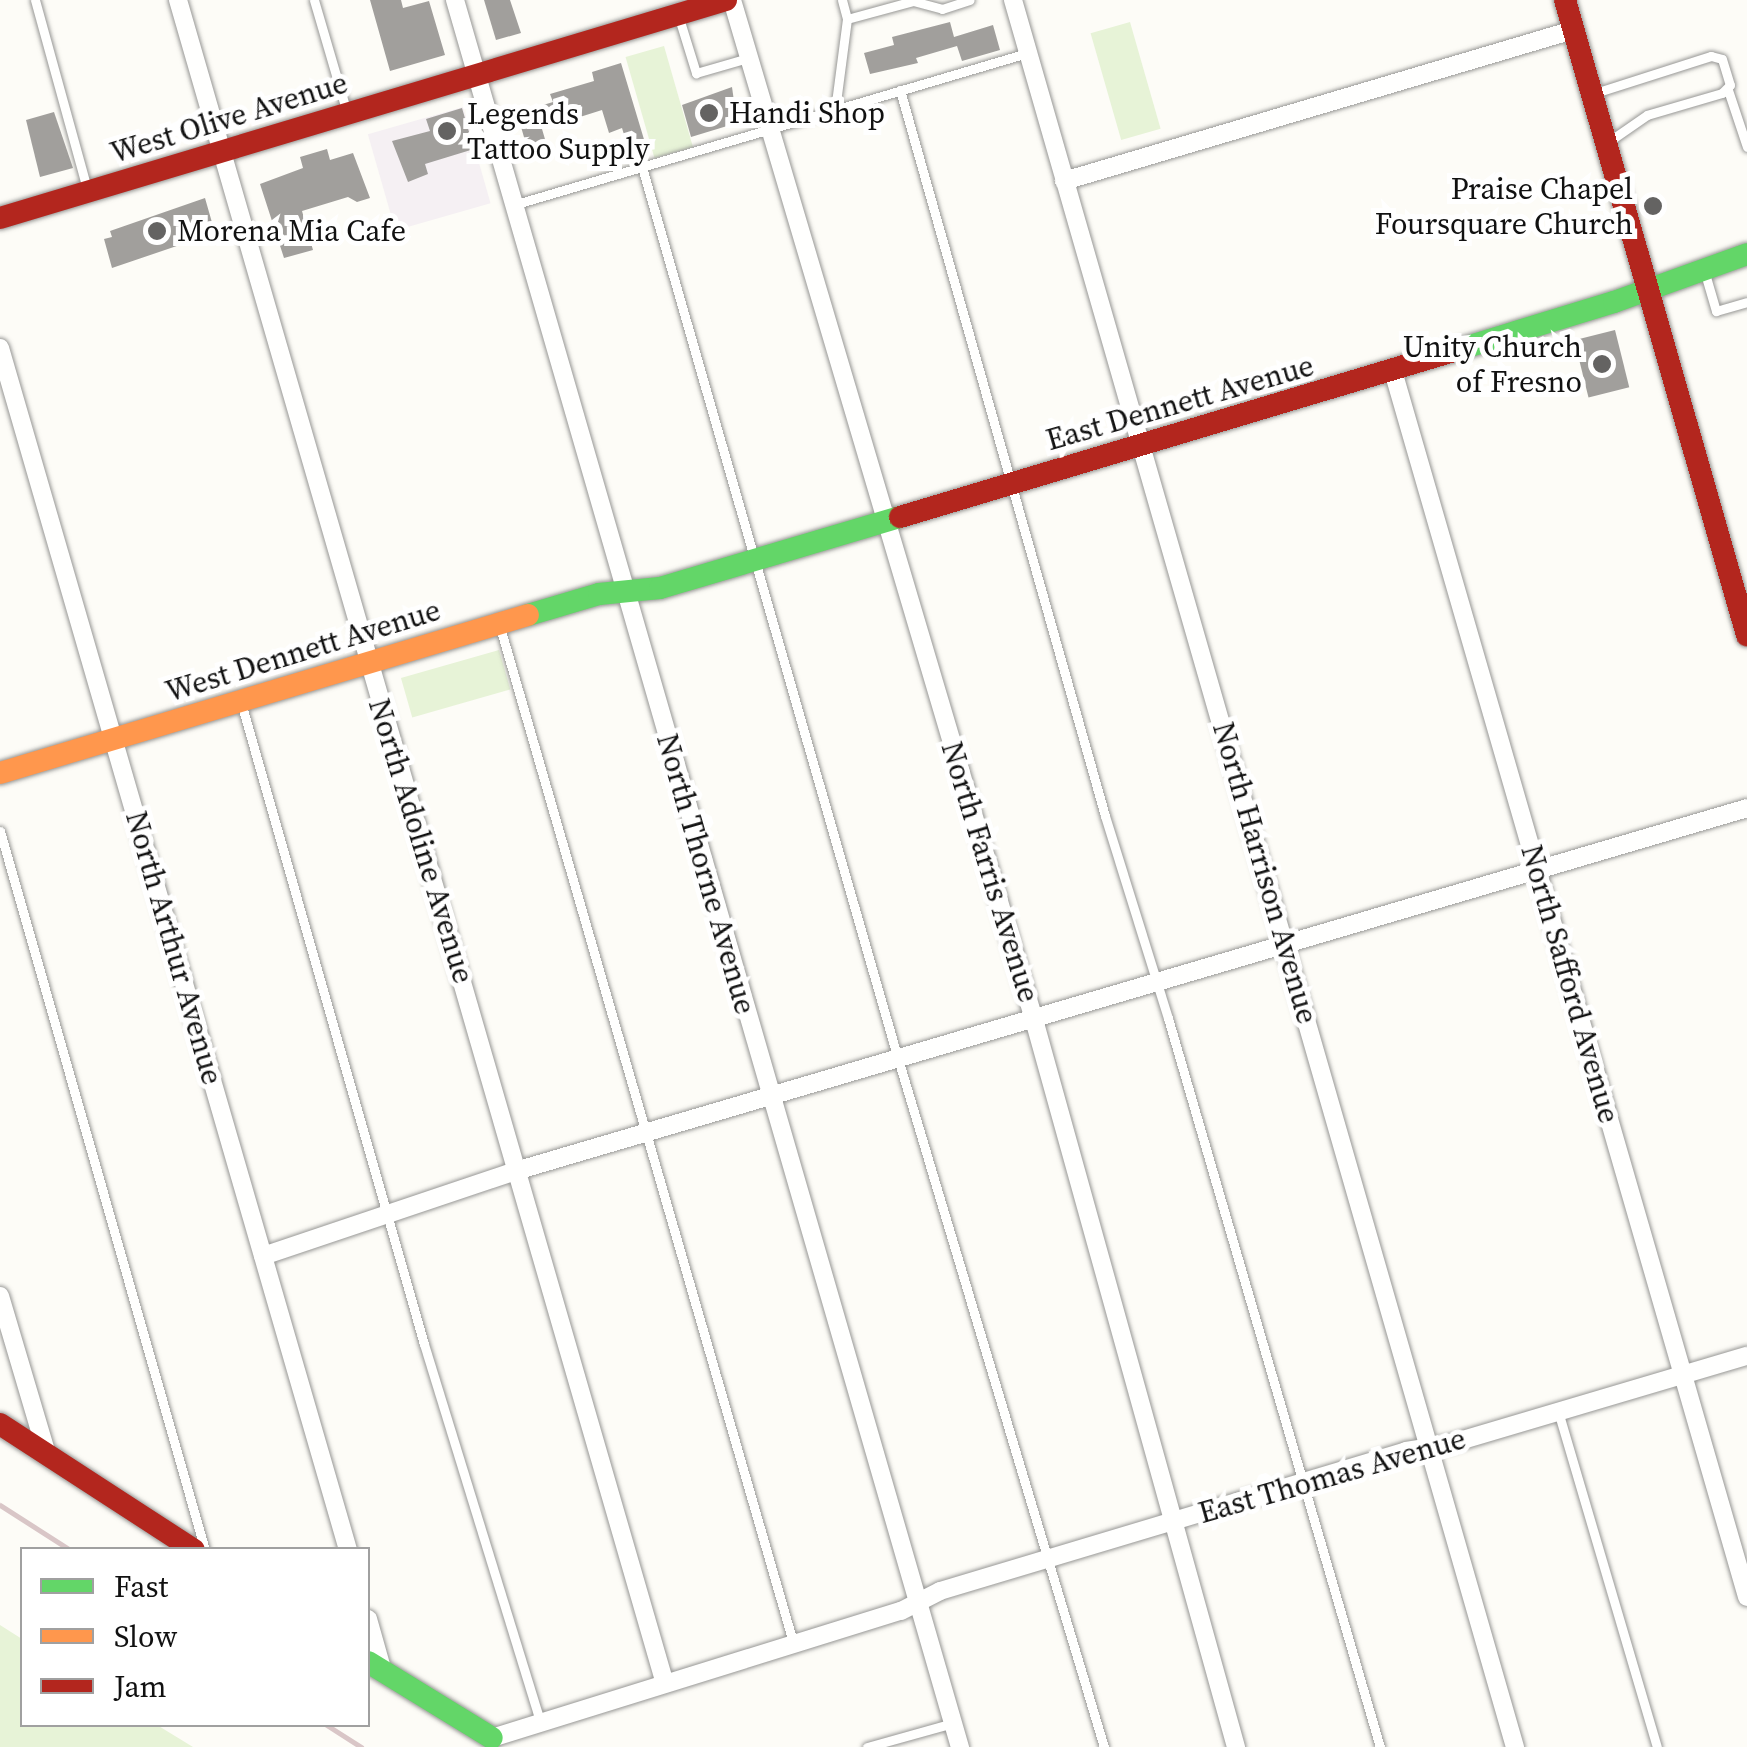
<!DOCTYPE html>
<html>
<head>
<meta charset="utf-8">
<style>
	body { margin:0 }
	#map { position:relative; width:1747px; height:1747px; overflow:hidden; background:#fdfcf7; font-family:"Source Serif 4",serif }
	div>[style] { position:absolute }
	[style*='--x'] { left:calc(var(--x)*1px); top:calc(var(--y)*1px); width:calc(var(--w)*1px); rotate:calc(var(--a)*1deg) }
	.industrial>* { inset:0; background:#f5f0f3; transform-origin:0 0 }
	.green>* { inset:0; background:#e7f3d7; transform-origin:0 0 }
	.building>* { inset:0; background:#a19f9c; transform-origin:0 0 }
	.roads { filter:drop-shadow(0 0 2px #979795) drop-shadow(0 0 2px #979795) }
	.lane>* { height:9px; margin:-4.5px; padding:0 4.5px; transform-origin:4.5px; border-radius:4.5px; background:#fffffe }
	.street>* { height:18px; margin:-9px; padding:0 9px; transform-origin:9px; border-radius:9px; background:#fffffe }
	.fast>* { height:22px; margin:-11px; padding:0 11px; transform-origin:11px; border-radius:11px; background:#63d668 }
	.slow>* { height:22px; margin:-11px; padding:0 11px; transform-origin:11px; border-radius:11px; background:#ff974d }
	.jam>* { height:22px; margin:-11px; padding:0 11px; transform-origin:11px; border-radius:11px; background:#b3261e }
	.rail>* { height:5px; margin:-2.5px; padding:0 2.5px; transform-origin:2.5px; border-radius:2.5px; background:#d9c6c7 }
	.dots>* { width:28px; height:28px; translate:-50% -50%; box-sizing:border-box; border:5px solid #fff; border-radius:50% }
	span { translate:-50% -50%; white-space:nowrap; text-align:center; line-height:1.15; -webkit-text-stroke:10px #fff; paint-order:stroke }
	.poi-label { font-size:30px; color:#111 }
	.left { translate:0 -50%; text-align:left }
	.right { translate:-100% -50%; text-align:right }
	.street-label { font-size:30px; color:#111 }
	.legend { position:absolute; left:20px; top:1547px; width:350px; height:180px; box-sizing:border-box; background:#fff; border:2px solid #a0a0a0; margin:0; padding:12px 18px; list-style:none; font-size:30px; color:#111 }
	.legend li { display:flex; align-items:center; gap:20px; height:50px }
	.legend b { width:50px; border:2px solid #a0a0a0 }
</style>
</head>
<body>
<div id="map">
	<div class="industrial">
		<i style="left:463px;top:107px;width:100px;height:99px;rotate:74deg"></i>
	</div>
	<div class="green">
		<i style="left:1130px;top:22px;width:111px;height:41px;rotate:74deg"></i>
		<i style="left:664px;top:46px;width:105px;height:40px;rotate:74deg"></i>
		<i style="left:499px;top:650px;width:41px;height:102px;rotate:74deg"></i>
		<i style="clip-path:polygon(0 1625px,22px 1639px,22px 1724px,157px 1725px,193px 1747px,0 1747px)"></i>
	</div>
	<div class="building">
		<i style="clip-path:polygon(370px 0,401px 0,403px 8px,429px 1px,445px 55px,390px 71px)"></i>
		<i style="clip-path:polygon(484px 0,510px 0,521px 33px,496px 40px)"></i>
		<i style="clip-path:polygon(950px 22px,954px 37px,993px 25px,1000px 50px,962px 61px,957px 46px,916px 58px,918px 63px,870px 74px,864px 53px,894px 45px,892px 37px)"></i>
		<i style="clip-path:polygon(621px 63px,649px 156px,632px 161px,622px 128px,609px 133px,602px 110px,542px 129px,547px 146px,528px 151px,517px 113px,553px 102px,550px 94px,594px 81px,592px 72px)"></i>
		<i style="clip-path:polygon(732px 87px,737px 123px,691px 137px,682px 105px)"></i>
		<i style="clip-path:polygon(462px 108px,474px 149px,425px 164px,428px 174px,408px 182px,392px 141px,430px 131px,426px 119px)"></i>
		<i style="clip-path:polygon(54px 112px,73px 168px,40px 177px,26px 120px)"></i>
		<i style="clip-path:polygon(327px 149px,330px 160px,353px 153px,370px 198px,357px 202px,348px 197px,302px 211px,313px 250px,284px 258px,260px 184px,303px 168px,300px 157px)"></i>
		<i style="clip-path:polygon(205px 198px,215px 233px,112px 268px,104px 239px,112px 237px,110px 231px)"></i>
		<i style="left:1615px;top:330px;width:59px;height:42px;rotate:76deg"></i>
	</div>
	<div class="roads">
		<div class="lane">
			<i style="--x:35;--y:0;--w:196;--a:74.6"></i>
			<i style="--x:314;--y:0;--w:118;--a:73.7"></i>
			<i style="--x:842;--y:0;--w:20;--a:75"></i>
			<i style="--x:679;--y:18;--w:58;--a:72.8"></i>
			<i style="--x:696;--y:73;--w:54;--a:-16.1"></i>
			<i style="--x:900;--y:90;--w:754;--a:74.23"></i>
			<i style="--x:1105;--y:816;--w:212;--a:72.7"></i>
			<i style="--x:1168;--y:1018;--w:759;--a:73.79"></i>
			<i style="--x:1728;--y:90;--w:60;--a:71.6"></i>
			<i style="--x:1595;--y:93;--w:122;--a:-17.7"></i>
			<i style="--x:1711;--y:56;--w:11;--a:15"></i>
			<i style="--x:1722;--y:59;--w:27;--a:73"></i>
			<i style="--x:1730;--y:85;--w:11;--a:135"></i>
			<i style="--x:1722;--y:93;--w:78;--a:163.7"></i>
			<i style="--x:1647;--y:115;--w:47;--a:145.3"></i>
			<i style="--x:835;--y:110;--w:92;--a:-82.5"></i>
			<i style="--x:847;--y:19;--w:68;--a:-15.3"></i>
			<i style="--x:913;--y:1;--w:30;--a:15"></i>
			<i style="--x:942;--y:9;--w:29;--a:-18"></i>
			<i style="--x:642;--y:167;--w:910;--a:73.99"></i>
			<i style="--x:893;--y:1042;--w:736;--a:73.34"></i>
			<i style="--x:513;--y:205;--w:536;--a:-16.47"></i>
			<i style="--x:1704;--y:270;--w:43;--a:73.7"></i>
			<i style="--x:1716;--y:311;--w:32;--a:-16"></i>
			<i style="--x:500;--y:627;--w:1056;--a:73.9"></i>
			<i style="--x:242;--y:706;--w:663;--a:74.08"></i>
			<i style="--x:424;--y:1344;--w:393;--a:72.9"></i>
			<i style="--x:0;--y:831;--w:748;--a:74.09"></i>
			<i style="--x:1558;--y:1411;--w:350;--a:73.6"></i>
			<i style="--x:867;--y:1747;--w:89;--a:-15.6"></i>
		</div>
		<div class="street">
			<i style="--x:178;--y:0;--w:1750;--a:73.87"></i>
			<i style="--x:455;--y:0;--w:1819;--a:73.88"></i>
			<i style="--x:732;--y:0;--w:1060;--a:73.5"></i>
			<i style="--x:1033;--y:1016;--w:759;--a:74.48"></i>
			<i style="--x:1013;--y:0;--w:1818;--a:73.97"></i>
			<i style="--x:1064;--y:181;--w:531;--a:-16.52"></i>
			<i style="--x:0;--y:348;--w:1251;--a:73.85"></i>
			<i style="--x:1393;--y:371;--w:1276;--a:73.89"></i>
			<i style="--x:263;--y:1256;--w:270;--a:-18.6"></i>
			<i style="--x:519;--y:1170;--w:1280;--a:-16.42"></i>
			<i style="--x:0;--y:1296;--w:166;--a:73.5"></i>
			<i style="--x:368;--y:1619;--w:55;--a:74.2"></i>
			<i style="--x:492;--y:1738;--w:428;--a:-17.3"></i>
			<i style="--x:901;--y:1611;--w:44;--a:-27.1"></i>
			<i style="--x:940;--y:1591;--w:487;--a:-16.7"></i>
			<i style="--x:1406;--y:1451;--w:44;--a:-9.2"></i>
			<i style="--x:1449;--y:1444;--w:311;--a:-16.5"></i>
		</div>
		<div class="fast">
			<i style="--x:1457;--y:350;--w:164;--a:-17"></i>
			<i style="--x:1614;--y:302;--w:141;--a:-19.8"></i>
			<i style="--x:528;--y:615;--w:74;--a:-16.5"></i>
			<i style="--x:599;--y:594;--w:61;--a:-5.6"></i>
			<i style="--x:660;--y:588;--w:250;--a:-16.5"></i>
			<i style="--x:368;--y:1662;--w:145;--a:31.5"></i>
		</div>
		<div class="slow">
			<i style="--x:0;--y:773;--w:551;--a:-16.66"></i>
		</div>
		<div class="jam">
			<i style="--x:1565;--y:0;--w:661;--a:74.01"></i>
			<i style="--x:0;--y:218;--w:758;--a:-16.71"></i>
			<i style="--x:900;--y:517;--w:581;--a:-16.69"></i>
			<i style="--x:0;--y:1424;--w:231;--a:33"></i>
		</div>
	</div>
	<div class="rail">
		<i style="--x:0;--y:1505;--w:83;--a:32.7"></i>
		<i style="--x:325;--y:1724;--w:43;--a:32.6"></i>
	</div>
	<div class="dots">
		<i style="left:709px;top:113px;background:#646362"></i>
		<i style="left:447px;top:131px;background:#646362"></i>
		<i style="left:1653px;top:206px;background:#646362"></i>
		<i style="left:157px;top:231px;background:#646362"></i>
		<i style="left:1602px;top:364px;background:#646362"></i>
	</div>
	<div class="poi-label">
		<span class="left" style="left:729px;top:113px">Handi Shop</span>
		<span class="left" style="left:467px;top:131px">Legends<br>Tattoo Supply</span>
		<span class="right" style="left:1633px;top:206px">Praise Chapel<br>Foursquare Church</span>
		<span class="left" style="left:177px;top:231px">Morena Mia Cafe</span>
		<span class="right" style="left:1582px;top:364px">Unity Church<br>of Fresno</span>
	</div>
	<div class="street-label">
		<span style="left:229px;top:118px;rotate:-17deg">West Olive Avenue</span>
		<span style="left:1180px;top:403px;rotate:-16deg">East Dennett Avenue</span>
		<span style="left:303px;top:651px;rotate:-17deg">West Dennett Avenue</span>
		<span style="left:421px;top:841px;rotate:73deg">North Adoline Avenue</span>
		<span style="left:990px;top:872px;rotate:73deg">North Farris Avenue</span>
		<span style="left:1265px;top:873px;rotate:74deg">North Harrison Avenue</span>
		<span style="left:706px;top:874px;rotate:74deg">North Thorne Avenue</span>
		<span style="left:174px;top:948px;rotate:74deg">North Arthur Avenue</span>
		<span style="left:1570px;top:984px;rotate:74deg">North Safford Avenue</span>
		<span style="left:1332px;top:1476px;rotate:-16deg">East Thomas Avenue</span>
	</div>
	<ul class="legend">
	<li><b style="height:12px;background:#63d668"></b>Fast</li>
	<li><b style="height:12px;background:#ff974d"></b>Slow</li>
	<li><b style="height:12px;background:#b3261e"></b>Jam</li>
	</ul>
</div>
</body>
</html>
